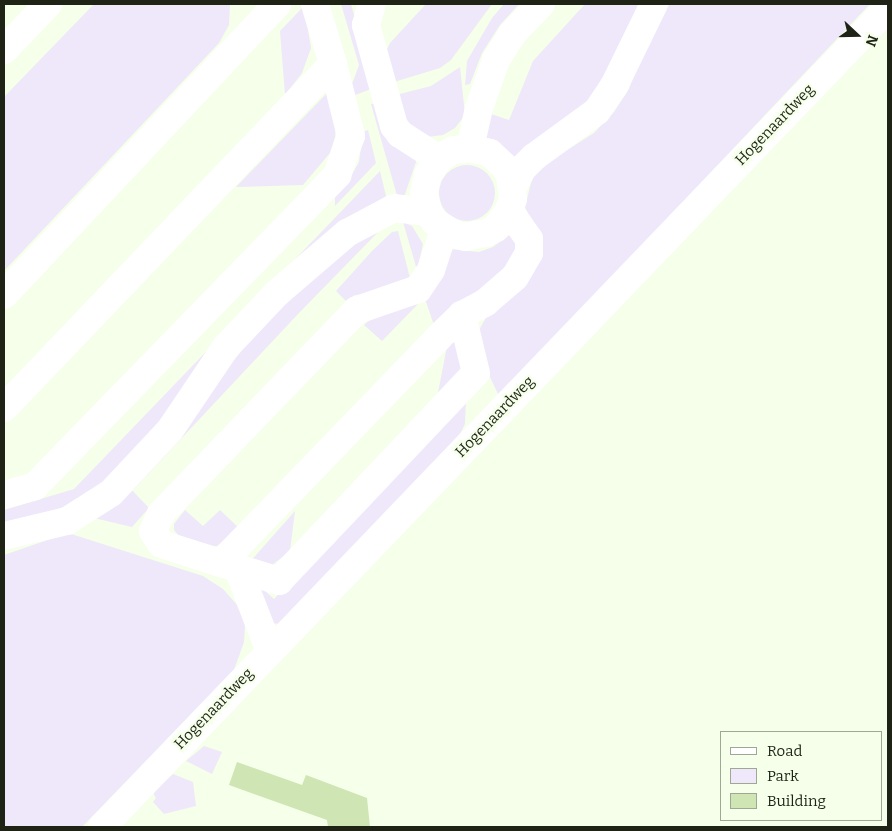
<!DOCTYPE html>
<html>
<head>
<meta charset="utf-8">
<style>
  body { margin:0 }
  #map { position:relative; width:892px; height:831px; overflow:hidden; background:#f5ffe9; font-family:Bitter,serif }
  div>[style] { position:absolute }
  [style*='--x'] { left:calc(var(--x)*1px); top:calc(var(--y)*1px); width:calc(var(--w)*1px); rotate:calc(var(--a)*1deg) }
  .green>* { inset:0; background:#efe8fa }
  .round { border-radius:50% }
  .building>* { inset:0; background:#cfe5b4 }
  .minor>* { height:28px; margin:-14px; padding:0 14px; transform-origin:14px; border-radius:14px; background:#fff }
  .highway>* { height:28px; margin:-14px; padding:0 14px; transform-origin:14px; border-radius:14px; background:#fff }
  span { translate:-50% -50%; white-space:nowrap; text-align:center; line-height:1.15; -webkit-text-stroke:4px #f5ffe9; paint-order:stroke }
  .street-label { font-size:15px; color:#1e2316 }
  .frame { position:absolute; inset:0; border:5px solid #1e2316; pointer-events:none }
  .legend { position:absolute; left:720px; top:731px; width:162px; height:90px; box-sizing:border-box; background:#f5ffe9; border:1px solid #9fa795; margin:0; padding:6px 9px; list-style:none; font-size:15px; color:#1e2316 }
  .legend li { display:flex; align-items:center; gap:10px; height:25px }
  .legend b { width:25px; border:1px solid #9fa795 }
  .north { position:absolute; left:832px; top:10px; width:50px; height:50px; -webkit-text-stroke:4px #f5ffe9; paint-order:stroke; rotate:111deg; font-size:14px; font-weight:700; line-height:20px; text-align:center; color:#1e2316 }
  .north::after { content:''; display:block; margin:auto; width:18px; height:22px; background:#1e2316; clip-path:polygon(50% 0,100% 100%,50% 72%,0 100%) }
</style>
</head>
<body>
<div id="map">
  <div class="green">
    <i style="clip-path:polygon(94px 4px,230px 4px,229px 25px,219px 43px,4px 271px,4px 97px)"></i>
    <i style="clip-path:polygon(341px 4px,351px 4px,374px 88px,355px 95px,352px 84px,359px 65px)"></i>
    <i style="clip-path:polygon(426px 4px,492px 4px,451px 60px,440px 68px,394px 82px,385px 54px,390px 43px)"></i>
    <i style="clip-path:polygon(504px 4px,519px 4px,500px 25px,482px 53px,470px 84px,465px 85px,467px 61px,492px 18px)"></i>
    <i style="clip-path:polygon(585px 4px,642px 4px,599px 93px,513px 159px,479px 139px,488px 113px,509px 120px,533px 61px)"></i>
    <i style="clip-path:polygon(670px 4px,870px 4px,499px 396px,488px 373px,479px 330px,487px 316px,519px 292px,534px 272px,541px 253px,540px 238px,525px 207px,534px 171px,594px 133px,614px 112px,629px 89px,648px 35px)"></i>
    <i style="clip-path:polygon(304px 6px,311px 48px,302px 73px,285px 95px,280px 31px)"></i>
    <i style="clip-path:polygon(460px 67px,465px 115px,455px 128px,443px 135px,427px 137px,415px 131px,400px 112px,396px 95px,431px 86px)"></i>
    <i style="clip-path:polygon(329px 91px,337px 115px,335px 137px,330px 153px,303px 185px,236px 187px)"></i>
    <i style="clip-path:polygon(378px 103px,417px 159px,404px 197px,398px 199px,371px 104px)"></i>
    <i style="clip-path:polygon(368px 130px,376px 163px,335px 206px,335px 197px,346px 185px,359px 162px,363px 132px)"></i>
    <i class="round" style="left:439px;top:165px;width:56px;height:56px"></i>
    <i style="clip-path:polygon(380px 171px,387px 200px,154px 428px,109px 479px,68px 505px,37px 518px,4px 525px,4px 510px,74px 489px)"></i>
    <i style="clip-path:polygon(403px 222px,412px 226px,423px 244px,417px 270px)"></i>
    <i style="clip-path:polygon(384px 226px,299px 313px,134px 489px,131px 485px,267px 320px,358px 238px)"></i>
    <i style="clip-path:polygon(398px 231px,411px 282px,374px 294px,355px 295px,346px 301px,336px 291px,372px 251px,392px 232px)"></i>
    <i style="clip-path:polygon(511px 234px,518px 244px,507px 276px,434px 325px,425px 299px,449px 249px,479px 252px,493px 247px)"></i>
    <i style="clip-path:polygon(418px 304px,382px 341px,364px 325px,375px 315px)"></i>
    <i style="clip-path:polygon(454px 338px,464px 372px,436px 403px,447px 346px)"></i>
    <i style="clip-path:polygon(466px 399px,465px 424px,457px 440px,282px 624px,269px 623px,256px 583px,274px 599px)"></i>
    <i style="clip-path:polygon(129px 487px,149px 508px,132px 527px,94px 518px)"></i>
    <i style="clip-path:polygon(185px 510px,203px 526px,220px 510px,239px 528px,217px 546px,206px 546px,179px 536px,174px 530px,174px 524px)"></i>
    <i style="clip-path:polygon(295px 511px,290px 551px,272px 565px,249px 563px)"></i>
    <i style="clip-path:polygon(68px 533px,203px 576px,223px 589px,239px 607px,245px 625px,244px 642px,234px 670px,82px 827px,4px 827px,4px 555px)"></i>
    <i style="clip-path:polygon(204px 746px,222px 752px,212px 774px,186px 761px)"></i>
    <i style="clip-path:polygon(173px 774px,193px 782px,196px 806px,164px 814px,153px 802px,156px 798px,153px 793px)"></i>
  </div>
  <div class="building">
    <i style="clip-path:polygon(237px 762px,302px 785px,306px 775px,367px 798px,370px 827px,328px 827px,327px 820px,229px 785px)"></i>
  </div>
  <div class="minor">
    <i style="--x:372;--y:4;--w:22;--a:106"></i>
    <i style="--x:366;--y:25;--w:105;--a:74.5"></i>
    <i style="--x:394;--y:126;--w:10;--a:53"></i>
    <i style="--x:400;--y:134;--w:46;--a:32.7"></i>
    <i style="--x:470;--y:148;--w:41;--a:-77.3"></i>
    <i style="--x:479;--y:108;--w:51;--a:-70.5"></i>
    <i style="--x:496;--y:60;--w:31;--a:-58"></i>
    <i style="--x:512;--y:34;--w:42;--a:-46"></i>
    <i style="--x:513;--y:187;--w:20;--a:-63"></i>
    <i style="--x:522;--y:169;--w:17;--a:-45"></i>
    <i style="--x:534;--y:157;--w:78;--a:-36.1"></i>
    <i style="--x:597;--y:111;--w:30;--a:-56"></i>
    <i style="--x:614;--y:86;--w:91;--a:-64"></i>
    <i style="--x:444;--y:230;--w:42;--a:108"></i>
    <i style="--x:431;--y:270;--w:23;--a:124"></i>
    <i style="--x:418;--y:289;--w:65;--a:161"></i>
    <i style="--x:357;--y:310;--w:283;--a:133.9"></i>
    <i style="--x:161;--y:514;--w:19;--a:115"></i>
    <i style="--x:153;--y:531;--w:15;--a:58"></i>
    <i style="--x:161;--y:544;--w:63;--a:17.6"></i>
    <i style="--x:221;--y:563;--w:313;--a:-46"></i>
    <i style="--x:438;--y:338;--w:33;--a:-44"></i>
    <i style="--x:462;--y:315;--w:27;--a:-28"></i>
    <i style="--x:486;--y:302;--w:38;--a:-41"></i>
    <i style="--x:515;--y:277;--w:28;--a:-60"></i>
    <i style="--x:529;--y:253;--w:14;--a:-90"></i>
    <i style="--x:529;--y:239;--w:35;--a:-125"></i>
    <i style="--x:4;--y:295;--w:399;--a:-46.8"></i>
    <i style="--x:4;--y:408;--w:476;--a:-46.3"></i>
    <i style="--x:333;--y:64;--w:63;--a:-106.7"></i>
    <i style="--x:4;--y:495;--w:32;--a:-16"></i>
    <i style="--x:35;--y:486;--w:434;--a:-45.8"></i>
    <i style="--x:337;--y:175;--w:41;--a:-70.3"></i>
    <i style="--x:351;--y:136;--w:74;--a:-104"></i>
    <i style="--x:4;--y:536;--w:65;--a:-13.4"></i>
    <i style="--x:67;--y:521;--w:52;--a:-32.5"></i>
    <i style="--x:111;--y:493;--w:86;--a:-46.9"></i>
    <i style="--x:170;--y:430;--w:100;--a:-56"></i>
    <i style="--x:226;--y:347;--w:74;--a:-46.6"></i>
    <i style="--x:277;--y:293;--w:92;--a:-40.6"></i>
    <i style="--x:347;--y:233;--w:53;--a:-28"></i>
    <i style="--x:394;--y:208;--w:34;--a:7"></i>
    <i style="--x:428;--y:212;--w:12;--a:55"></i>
    <i style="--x:435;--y:222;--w:22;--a:32"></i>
    <i style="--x:454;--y:234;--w:11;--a:15"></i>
    <i style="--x:465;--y:237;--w:21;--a:-11"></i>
    <i style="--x:486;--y:233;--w:11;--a:-27"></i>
    <i style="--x:496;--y:228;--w:22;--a:-54"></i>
    <i style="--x:509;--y:210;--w:12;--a:-70"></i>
    <i style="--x:513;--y:199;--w:23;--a:-97"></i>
    <i style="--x:510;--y:176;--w:10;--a:-119"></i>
    <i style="--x:505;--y:167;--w:21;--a:-137"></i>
    <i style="--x:490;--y:153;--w:21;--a:-166"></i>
    <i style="--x:470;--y:148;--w:17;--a:173"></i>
    <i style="--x:453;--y:150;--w:17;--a:147"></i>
    <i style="--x:439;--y:159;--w:19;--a:125"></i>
    <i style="--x:428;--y:175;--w:18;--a:103"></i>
    <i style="--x:424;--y:193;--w:19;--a:78"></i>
    <i style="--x:221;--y:563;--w:61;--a:17.2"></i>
    <i style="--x:279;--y:581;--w:286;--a:-46.6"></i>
    <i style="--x:476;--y:373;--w:60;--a:-103.6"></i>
    <i style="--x:238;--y:569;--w:88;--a:68.7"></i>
    <i style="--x:102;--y:827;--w:1135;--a:-46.18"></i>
  </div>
  <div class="highway">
    <i style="--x:4;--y:50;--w:64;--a:-46.3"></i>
  </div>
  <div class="street-label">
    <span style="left:775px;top:125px;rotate:-46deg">Hogenaardweg</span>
    <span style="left:495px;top:417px;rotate:-46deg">Hogenaardweg</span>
    <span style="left:214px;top:709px;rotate:-46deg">Hogenaardweg</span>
  </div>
  <div class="frame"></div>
  <ul class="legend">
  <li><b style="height:6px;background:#fff"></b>Road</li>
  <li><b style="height:14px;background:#efe8fa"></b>Park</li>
  <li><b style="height:14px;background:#cfe5b4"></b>Building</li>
  </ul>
  <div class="north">N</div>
</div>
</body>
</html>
